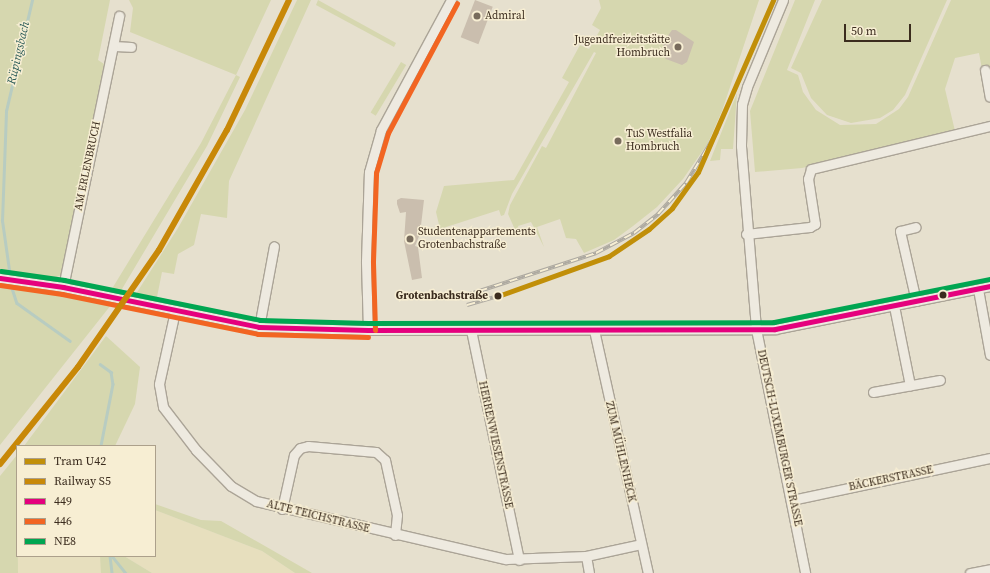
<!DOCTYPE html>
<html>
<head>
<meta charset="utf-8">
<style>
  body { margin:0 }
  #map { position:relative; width:990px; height:573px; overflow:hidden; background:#e6e0ce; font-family:"Source Serif 4",serif }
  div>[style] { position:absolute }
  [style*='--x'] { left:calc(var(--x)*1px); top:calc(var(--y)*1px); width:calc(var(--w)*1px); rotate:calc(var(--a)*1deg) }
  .farmland>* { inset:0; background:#e7dfbe }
  .green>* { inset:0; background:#d6d7af; transform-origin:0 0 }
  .stream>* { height:2.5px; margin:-1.25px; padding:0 1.25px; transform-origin:1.25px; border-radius:1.25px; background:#b8ccc1 }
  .building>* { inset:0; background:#cabeae; transform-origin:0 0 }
  .roads { filter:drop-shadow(1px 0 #aba497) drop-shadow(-1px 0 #aba497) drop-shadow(0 1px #aba497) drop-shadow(0 -1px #aba497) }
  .minor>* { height:9px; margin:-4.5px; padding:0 4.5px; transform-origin:4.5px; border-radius:4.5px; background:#eeeae0 }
  .rail>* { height:4px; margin-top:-2px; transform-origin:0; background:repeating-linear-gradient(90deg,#f7eed3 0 8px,#ada9a0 0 16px); box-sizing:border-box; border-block:1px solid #ada9a0 }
  .bus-1>* { height:5px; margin:-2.5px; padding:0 2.5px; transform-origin:2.5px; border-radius:2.5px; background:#e5007d }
  .bus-2>* { height:5px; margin:-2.5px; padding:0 2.5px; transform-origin:2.5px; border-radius:2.5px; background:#f26522 }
  .bus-3>* { height:5px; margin:-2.5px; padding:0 2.5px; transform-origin:2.5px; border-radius:2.5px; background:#00a651 }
  .rail-1>* { height:6px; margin:-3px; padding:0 3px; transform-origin:3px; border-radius:3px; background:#c88808 }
  .tram-1>* { height:5px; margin:-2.5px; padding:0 2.5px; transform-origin:2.5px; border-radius:2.5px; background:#c18f09 }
  .dots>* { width:11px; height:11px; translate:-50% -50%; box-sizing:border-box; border:2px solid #f7eed3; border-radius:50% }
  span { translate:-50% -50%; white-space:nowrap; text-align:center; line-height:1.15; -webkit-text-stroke:3px #f7eed3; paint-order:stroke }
  .poi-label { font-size:11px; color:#3b2c1e }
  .left { translate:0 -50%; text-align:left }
  .right { translate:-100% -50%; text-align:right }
  .street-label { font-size:11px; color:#3b2c1e }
  .stop-label { font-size:11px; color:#3b2c1e; font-weight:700 }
  .water-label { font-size:12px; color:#2c5c59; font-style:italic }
  .legend { position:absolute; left:16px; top:445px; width:140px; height:112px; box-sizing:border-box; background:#f7eed3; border:1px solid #aca08b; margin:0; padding:5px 7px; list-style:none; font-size:12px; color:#3b2c1e }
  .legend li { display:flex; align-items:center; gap:8px; height:20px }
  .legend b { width:20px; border:1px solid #aca08b }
  .scale { position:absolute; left:844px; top:24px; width:67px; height:18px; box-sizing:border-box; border:2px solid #3b2c1e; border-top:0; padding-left:5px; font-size:12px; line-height:14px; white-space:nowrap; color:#3b2c1e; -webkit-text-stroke:3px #f7eed3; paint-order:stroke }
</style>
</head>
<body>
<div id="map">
  <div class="farmland">
    <i style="clip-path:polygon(155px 510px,262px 551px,295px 573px,152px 573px,124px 556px,155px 556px)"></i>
    <i style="clip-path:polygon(18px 556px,100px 556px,102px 565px,101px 573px,18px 573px)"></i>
  </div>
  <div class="green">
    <i style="clip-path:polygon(0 0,110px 0,98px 60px,104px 64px,62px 275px,51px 279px,0 273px)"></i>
    <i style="clip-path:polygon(129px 0,271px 0,236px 75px,240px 77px,207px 146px,119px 294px,110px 292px,201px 143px,236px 75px,130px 32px,133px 8px)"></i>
    <i style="clip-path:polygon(297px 0,311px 0,229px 181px,227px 218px,201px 214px,194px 245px,178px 254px,174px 274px,162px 272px,156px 302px,134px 297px,178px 228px,245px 110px)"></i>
    <i style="clip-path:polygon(318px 0,396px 43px,394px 47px,316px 5px)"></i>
    <i style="clip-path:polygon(599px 0,759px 0,722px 111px,708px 143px,683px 179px,657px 207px,633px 226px,614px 240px,584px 253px,576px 239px,566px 238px,560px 219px,537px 227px,544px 247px,531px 222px,518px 226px,520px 232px,516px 232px,508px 214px,510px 205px,542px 146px,546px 148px,596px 53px,594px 52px,512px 194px,504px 215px,501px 216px,499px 210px,440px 229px,436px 212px,444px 186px,514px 180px,569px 82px,562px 78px,580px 45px,589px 49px,600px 30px,592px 25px,601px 8px)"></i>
    <i style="clip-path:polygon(795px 0,815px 0,787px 70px,798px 75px,803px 92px,816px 110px,840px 125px,876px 124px,899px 109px,908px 97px,951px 0,990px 0,990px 79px,984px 80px,979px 53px,955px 58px,945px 89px,955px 131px,802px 168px,755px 172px,750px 111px)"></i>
    <i style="clip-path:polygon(822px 0,947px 0,905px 95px,893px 110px,880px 118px,851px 123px,827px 115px,811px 98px,801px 73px,791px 68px)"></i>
    <i style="left:401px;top:62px;width:6px;height:59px;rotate:31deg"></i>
    <i style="clip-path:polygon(737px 93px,733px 149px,721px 149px,720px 160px,710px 161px)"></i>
    <i style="clip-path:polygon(0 284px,37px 287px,111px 305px,0 445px)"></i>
    <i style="clip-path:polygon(106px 336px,140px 367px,135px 404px,115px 446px,24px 446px)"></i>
    <i style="clip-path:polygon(17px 455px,18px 573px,0 573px,0 476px)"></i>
    <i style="clip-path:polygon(155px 504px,201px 520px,221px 521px,312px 573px,295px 573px,262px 551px,155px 510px)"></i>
    <i style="clip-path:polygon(100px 556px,124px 556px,152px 573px,101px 573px)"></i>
  </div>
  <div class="stream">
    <i style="--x:10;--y:277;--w:57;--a:-98.1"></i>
    <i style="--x:2;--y:221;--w:110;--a:-87.9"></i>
    <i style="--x:6;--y:111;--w:114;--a:-76.8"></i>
    <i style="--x:10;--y:282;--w:22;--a:72"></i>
    <i style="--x:17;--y:303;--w:65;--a:35.6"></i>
    <i style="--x:100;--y:364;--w:14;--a:36"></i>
    <i style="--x:111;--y:372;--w:12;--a:81"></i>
    <i style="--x:113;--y:384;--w:63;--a:101"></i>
    <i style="--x:110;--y:556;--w:17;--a:83"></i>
    <i style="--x:112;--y:556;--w:22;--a:51"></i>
  </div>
  <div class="building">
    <i style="left:475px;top:0;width:19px;height:40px;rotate:21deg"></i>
    <i style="clip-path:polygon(672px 30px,676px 30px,694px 42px,687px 62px,682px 65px,666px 59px,660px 53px,664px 46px,662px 44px)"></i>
    <i style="clip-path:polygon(401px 198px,424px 200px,420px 234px,415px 246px,418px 247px,422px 278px,412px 280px,404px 241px,406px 212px,400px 213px,397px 204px,397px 200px)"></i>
  </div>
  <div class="roads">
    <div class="minor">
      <i style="--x:783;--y:0;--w:94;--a:112.5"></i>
      <i style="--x:747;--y:87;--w:18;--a:106"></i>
      <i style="--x:742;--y:104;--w:42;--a:91.4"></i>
      <i style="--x:741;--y:146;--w:184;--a:85.3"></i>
      <i style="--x:756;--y:329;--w:249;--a:78.6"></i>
      <i style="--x:114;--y:46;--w:17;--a:3"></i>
      <i style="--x:985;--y:70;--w:27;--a:80"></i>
      <i style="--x:746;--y:234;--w:64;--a:-6.2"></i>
      <i style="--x:810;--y:227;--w:6;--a:-31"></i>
      <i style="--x:815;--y:224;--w:46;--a:-98.8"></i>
      <i style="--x:808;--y:179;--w:10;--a:-73"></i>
      <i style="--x:811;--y:169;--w:184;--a:-13.5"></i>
      <i style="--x:0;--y:278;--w:64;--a:8.1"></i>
      <i style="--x:63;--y:287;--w:200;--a:11.5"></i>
      <i style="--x:259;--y:327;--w:109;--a:1.6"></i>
      <i style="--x:368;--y:330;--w:407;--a:-0.1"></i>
      <i style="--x:775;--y:329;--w:219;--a:-11.3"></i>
      <i style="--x:63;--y:287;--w:277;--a:-78.3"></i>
      <i style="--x:978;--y:289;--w:67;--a:79.7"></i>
      <i style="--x:916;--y:301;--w:72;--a:-102.9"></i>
      <i style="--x:900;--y:231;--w:16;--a:-14"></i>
      <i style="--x:894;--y:306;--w:81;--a:78.6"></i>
      <i style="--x:175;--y:311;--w:75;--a:102.4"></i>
      <i style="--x:159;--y:384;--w:23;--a:80"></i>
      <i style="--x:163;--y:407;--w:54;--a:52.5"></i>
      <i style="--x:196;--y:450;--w:50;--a:45.8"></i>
      <i style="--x:231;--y:486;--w:29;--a:31"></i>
      <i style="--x:256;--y:501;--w:257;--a:13.1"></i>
      <i style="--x:506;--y:559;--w:80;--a:-2.1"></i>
      <i style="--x:586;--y:556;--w:56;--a:-12.3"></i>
      <i style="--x:259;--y:327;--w:82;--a:-79.5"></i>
      <i style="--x:368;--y:330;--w:69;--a:-91.7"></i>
      <i style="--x:366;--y:261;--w:89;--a:-88.1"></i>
      <i style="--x:369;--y:172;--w:44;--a:-74.1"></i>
      <i style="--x:381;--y:130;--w:148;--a:-61.7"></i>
      <i style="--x:471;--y:330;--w:235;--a:78.2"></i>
      <i style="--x:594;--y:330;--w:249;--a:77.5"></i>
      <i style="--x:873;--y:392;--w:68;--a:-10.2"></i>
      <i style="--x:792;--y:500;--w:202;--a:-12"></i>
      <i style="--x:282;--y:509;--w:55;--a:-77.5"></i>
      <i style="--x:294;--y:455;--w:9;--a:-49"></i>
      <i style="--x:300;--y:448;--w:8;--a:-14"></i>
      <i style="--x:308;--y:446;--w:68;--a:5"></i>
      <i style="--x:376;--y:452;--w:12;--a:42"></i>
      <i style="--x:385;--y:460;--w:56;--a:77.7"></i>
      <i style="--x:397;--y:515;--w:20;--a:96"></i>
      <i style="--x:586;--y:556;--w:17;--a:80"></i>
      <i style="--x:970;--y:573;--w:20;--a:-11"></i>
    </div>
  </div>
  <div class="rail">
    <i style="--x:464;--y:296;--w:139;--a:-18"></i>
    <i style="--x:596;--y:253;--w:43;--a:-27.8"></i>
    <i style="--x:634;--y:233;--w:31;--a:-38"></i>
    <i style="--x:658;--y:214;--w:42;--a:-47.9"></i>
    <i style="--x:686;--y:183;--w:60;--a:-58.7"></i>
    <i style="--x:467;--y:305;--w:32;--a:-16"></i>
  </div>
  <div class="bus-1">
    <i style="--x:0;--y:278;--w:64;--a:8.1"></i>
    <i style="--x:63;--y:287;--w:200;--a:11.5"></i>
    <i style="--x:259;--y:327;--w:109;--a:1.6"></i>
    <i style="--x:368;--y:330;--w:407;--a:-0.1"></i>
    <i style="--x:775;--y:329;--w:219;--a:-11.3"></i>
  </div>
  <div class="bus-2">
    <i style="--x:0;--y:285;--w:63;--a:8.3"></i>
    <i style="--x:62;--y:294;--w:200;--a:11.5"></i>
    <i style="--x:258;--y:334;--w:110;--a:1.6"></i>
    <i style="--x:375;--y:330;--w:69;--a:-91.7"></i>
    <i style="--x:373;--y:261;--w:88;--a:-88"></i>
    <i style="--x:376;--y:173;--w:42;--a:-73.3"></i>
    <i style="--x:388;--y:133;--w:147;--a:-62"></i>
  </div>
  <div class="bus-3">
    <i style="--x:1;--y:271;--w:64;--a:8.1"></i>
    <i style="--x:64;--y:280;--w:200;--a:11.5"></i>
    <i style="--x:260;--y:320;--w:108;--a:1.6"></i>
    <i style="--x:368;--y:323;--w:406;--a:-0.1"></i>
    <i style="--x:774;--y:322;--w:219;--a:-11.3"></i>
  </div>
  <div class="rail-1">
    <i style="--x:0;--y:464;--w:124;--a:-51.2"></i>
    <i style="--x:78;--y:367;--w:142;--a:-55.3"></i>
    <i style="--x:159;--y:250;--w:138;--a:-60.5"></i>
    <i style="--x:227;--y:130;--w:144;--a:-64.5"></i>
  </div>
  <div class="tram-1">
    <i style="--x:498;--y:296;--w:118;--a:-19.8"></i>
    <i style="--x:609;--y:256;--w:48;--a:-34"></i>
    <i style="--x:649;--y:229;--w:31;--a:-42"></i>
    <i style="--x:672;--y:208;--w:44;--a:-54.2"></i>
    <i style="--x:698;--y:172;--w:188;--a:-66.4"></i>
  </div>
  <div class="dots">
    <i style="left:477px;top:16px;background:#776b5c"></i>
    <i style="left:678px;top:47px;background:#776b5c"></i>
    <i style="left:618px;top:141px;background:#776b5c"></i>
    <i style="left:410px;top:239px;background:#776b5c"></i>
    <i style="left:943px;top:295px;background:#3b2c1e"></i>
    <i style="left:498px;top:296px;background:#3b2c1e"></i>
  </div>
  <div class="poi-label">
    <span class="left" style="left:485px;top:16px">Admiral</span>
    <span class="right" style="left:670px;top:47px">Jugendfreizeitstätte<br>Hombruch</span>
    <span class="left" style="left:626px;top:141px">TuS Westfalia<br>Hombruch</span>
    <span class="left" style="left:418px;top:239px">Studentenappartements<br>Grotenbachstraße</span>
  </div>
  <div class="street-label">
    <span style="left:88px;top:166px;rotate:-78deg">AM ERLENBRUCH</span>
    <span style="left:779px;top:438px;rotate:78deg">DEUTSCH-LUXEMBURGER STRASSE</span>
    <span style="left:495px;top:445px;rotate:78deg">HERRENWIESENSTRASSE</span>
    <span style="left:620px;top:452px;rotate:77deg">ZUM MÜHLENHECK</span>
    <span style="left:891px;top:479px;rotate:-12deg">BÄCKERSTRASSE</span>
    <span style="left:318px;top:517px;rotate:14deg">ALTE TEICHSTRASSE</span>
  </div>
  <div class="stop-label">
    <span class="right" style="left:488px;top:296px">Grotenbachstraße</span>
  </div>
  <div class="water-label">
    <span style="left:19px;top:53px;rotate:-77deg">Rüpingsbach</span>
  </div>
  <ul class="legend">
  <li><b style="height:5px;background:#c18f09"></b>Tram U42</li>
  <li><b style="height:5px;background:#c88808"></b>Railway S5</li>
  <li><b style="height:5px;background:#e5007d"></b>449</li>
  <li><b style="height:5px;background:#f26522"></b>446</li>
  <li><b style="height:5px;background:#00a651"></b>NE8</li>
  </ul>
  <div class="scale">50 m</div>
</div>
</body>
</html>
